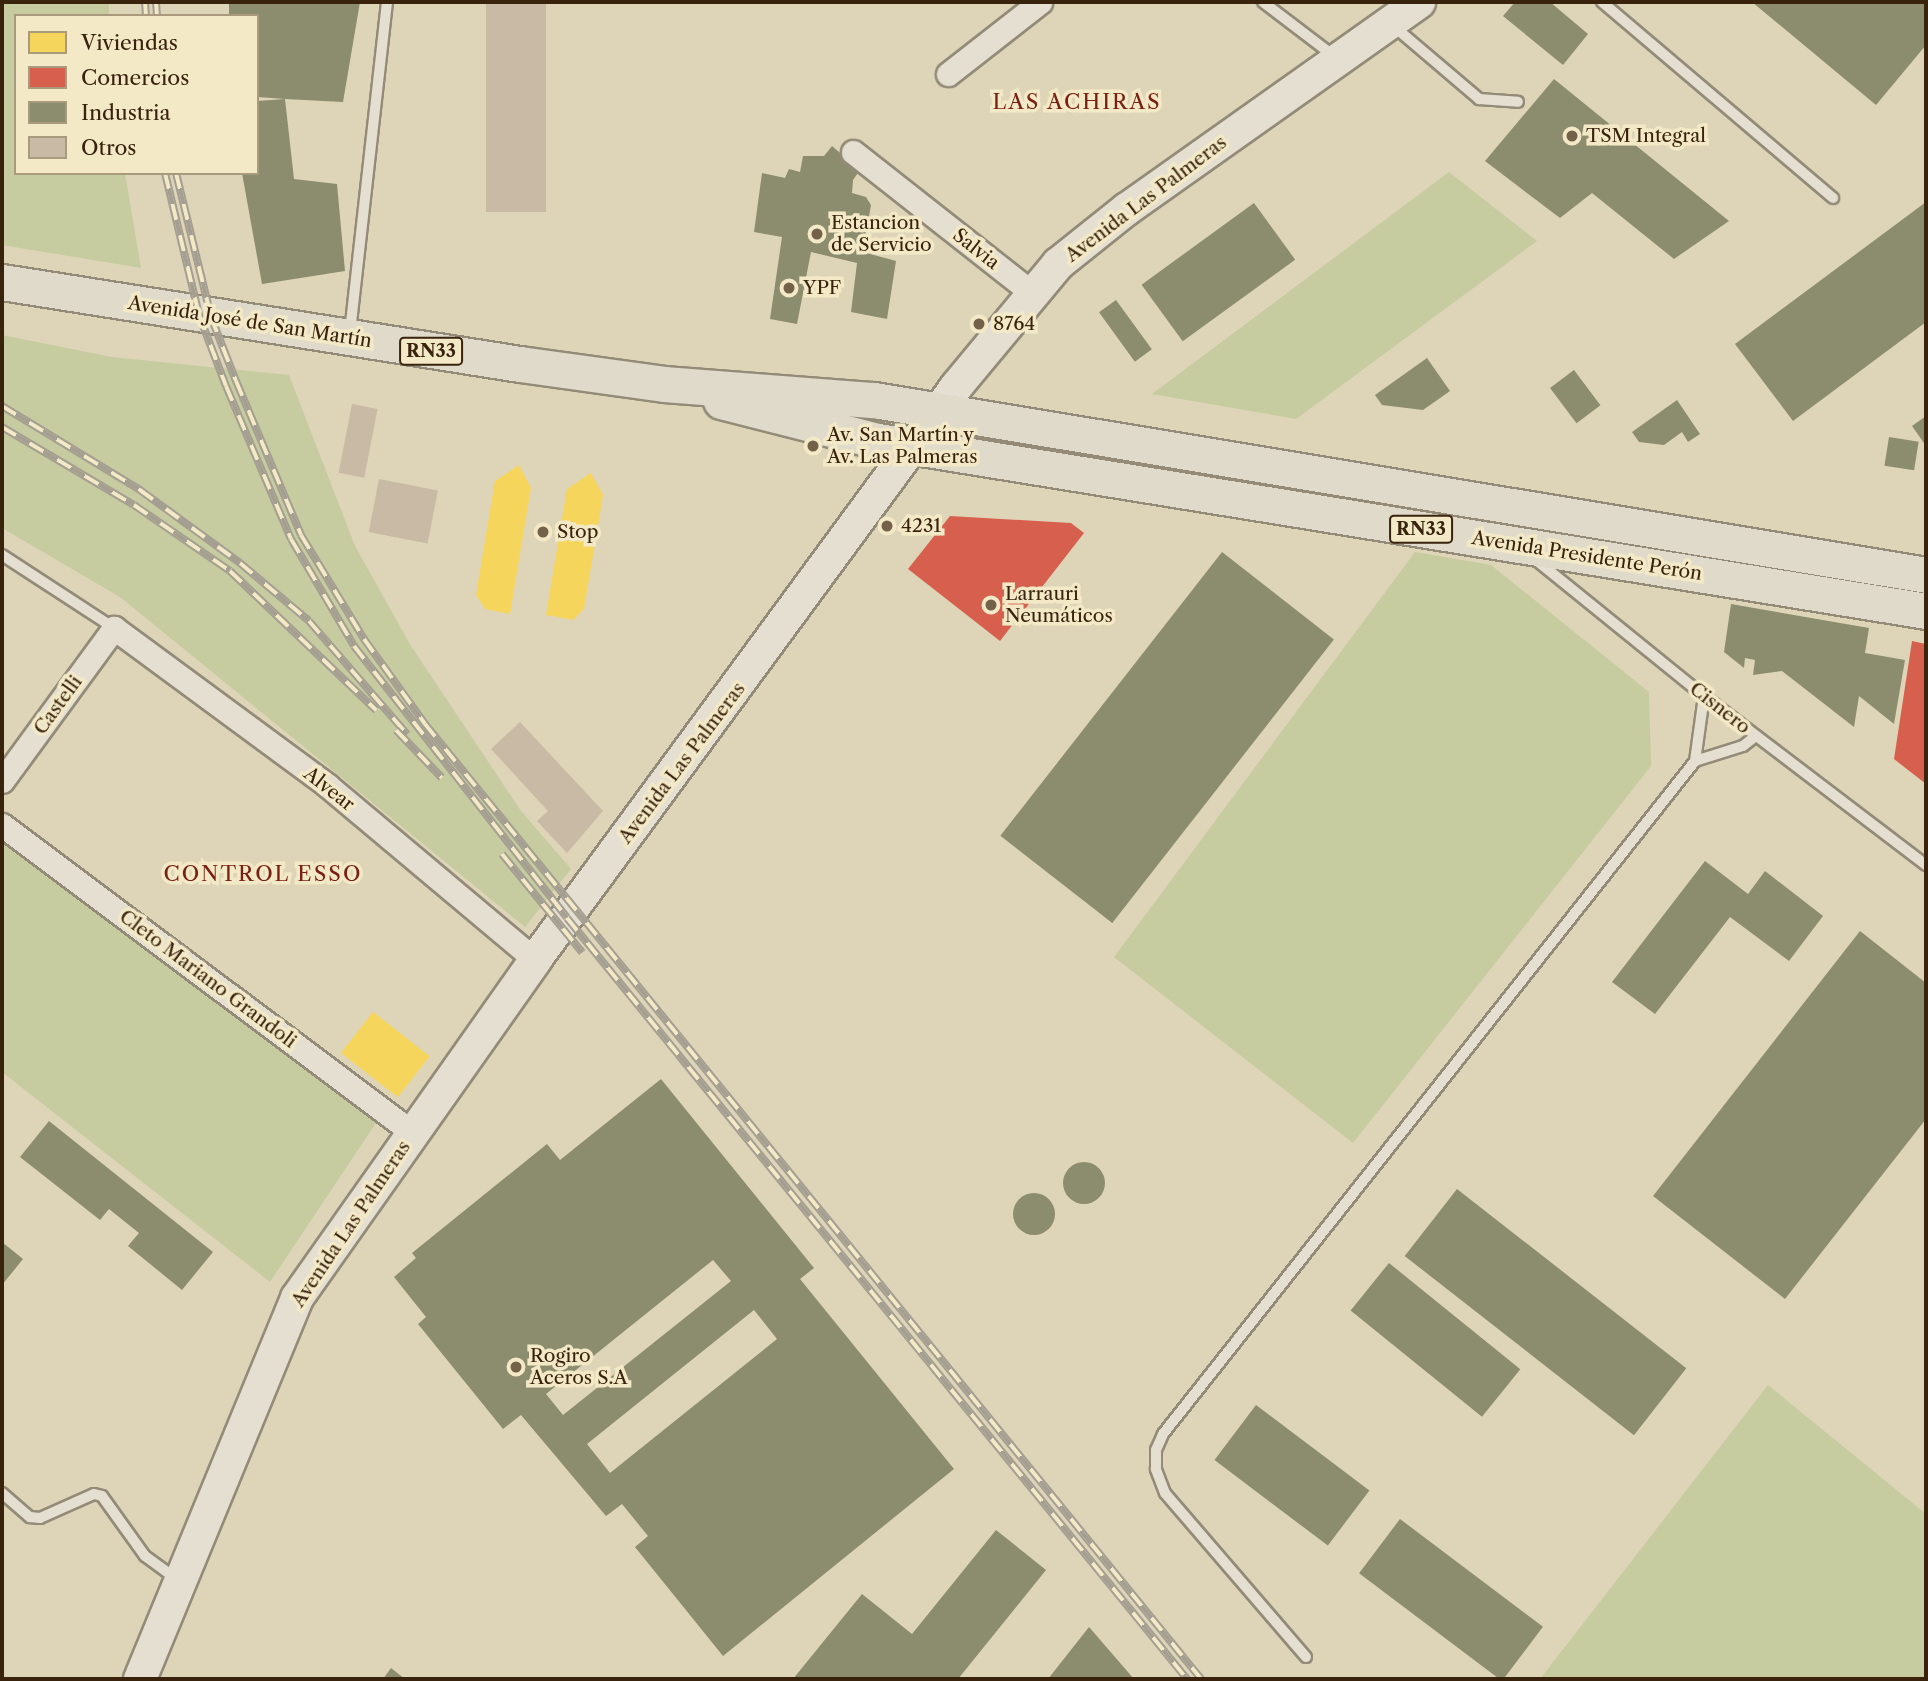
<!DOCTYPE html>
<html>
<head>
<meta charset="utf-8">
<style>
  body { margin:0 }
  #map { position:relative; width:1928px; height:1681px; overflow:hidden; background:#ded5b8; font-family:"Libre Caslon Text",serif }
  div>[style] { position:absolute }
  [style*='--x'] { left:calc(var(--x)*1px); top:calc(var(--y)*1px); width:calc(var(--w)*1px); rotate:calc(var(--a)*1deg) }
  .green>* { inset:0; background:#c6cba0 }
  .homes>* { inset:0; background:#f6d55c; transform-origin:0 0 }
  .shops>* { inset:0; background:#d6604d }
  .industry>* { inset:0; background:#8c8c6e; transform-origin:0 0 }
  .round { border-radius:50% }
  .building>* { inset:0; background:#c8baa5; transform-origin:0 0 }
  .roads { filter:drop-shadow(2px 0 #938b78) drop-shadow(-2px 0 #938b78) drop-shadow(0 2px #938b78) drop-shadow(0 -2px #938b78) }
  .service>* { height:10px; margin:-5px; padding:0 5px; transform-origin:5px; border-radius:5px; background:#e4dfd1 }
  .minor>* { height:23px; margin:-11.5px; padding:0 11.5px; transform-origin:11.5px; border-radius:11.5px; background:#e4dfd1 }
  .secondary>* { height:32px; margin:-16px; padding:0 16px; transform-origin:16px; border-radius:16px; background:#e4dfd1 }
  .primary>* { height:35px; margin:-17.5px; padding:0 17.5px; transform-origin:17.5px; border-radius:17.5px; background:#dfdaca }
  .rail>* { height:8px; margin-top:-4px; transform-origin:0; background:repeating-linear-gradient(90deg,#f3e9c7 0 16px,#a59f92 0 32px); box-sizing:border-box; border-block:2px solid #a59f92 }
  .dots>* { width:19px; height:19px; translate:-50% -50%; box-sizing:border-box; border:4px solid #f3e9c7; border-radius:50% }
  span { translate:-50% -50%; white-space:nowrap; text-align:center; line-height:1.15; -webkit-text-stroke:7px #f3e9c7; paint-order:stroke }
  .shield-label span { padding:2px 5px; background:#f3e9c7; border:2px solid; border-radius:5px; -webkit-text-stroke-width:0 }
  .shield-label { font-size:18px; color:#39230d; font-weight:700 }
  .poi-label { font-size:19px; color:#39230d }
  .left { translate:0 -50%; text-align:left }
  .street-label { font-size:19px; color:#39230d }
  .neighbourhood-label { font-size:21px; color:#7a1f14; letter-spacing:2px }
  .frame { position:absolute; inset:0; border:4px solid #39230d; pointer-events:none }
  .legend { position:absolute; left:14px; top:14px; width:245px; height:161px; box-sizing:border-box; background:#f3e9c7; border:2px solid #a99a7d; margin:0; padding:9px 12px; list-style:none; font-size:21px; color:#39230d }
  .legend li { display:flex; align-items:center; gap:14px; height:35px }
  .legend b { width:35px; border:2px solid #a99a7d }
</style>
</head>
<body>
<div id="map">
  <div class="green">
    <i style="clip-path:polygon(2px 2px,109px 2px,109px 16px,16px 16px,16px 173px,125px 173px,141px 268px,2px 245px)"></i>
    <i style="clip-path:polygon(1449px 172px,1537px 241px,1296px 419px,1152px 394px)"></i>
    <i style="clip-path:polygon(2px 335px,112px 357px,289px 375px,355px 546px,411px 646px,521px 811px,571px 869px,525px 927px,120px 597px,2px 528px)"></i>
    <i style="clip-path:polygon(1415px 552px,1491px 565px,1649px 692px,1651px 766px,1353px 1143px,1114px 957px)"></i>
    <i style="clip-path:polygon(2px 837px,378px 1120px,270px 1282px,2px 1072px)"></i>
    <i style="clip-path:polygon(1768px 1385px,1926px 1514px,1926px 1679px,1540px 1679px)"></i>
  </div>
  <div class="homes">
    <i style="clip-path:polygon(519px 465px,531px 488px,510px 614px,485px 609px,476px 595px,495px 481px)"></i>
    <i style="clip-path:polygon(591px 473px,603px 495px,584px 609px,573px 620px,546px 615px,567px 489px)"></i>
    <i style="left:373px;top:1012px;width:72px;height:52px;rotate:38deg"></i>
  </div>
  <div class="shops">
    <i style="clip-path:polygon(950px 516px,1071px 523px,1084px 533px,1000px 641px,908px 569px)"></i>
    <i style="clip-path:polygon(1912px 641px,1926px 644px,1926px 784px,1894px 759px)"></i>
  </div>
  <div class="industry">
    <i style="clip-path:polygon(229px 2px,360px 2px,343px 102px,285px 99px,294px 179px,337px 184px,345px 271px,262px 284px,242px 173px,257px 173px,257px 101px,285px 99px,257px 97px,257px 16px,229px 16px)"></i>
    <i style="clip-path:polygon(1515px 2px,1550px 2px,1588px 34px,1563px 65px,1503px 16px)"></i>
    <i style="clip-path:polygon(1752px 2px,1926px 2px,1926px 45px,1876px 105px)"></i>
    <i style="clip-path:polygon(1554px 79px,1729px 221px,1674px 259px,1592px 193px,1560px 218px,1485px 161px)"></i>
    <i style="clip-path:polygon(832px 146px,860px 170px,853px 180px,852px 193px,866px 197px,871px 205px,863px 252px,896px 261px,887px 319px,851px 312px,857px 263px,811px 252px,797px 324px,770px 319px,782px 237px,754px 232px,762px 173px,785px 178px,789px 169px,800px 172px,803px 156px,824px 156px)"></i>
    <i style="clip-path:polygon(1926px 202px,1926px 322px,1793px 421px,1735px 344px)"></i>
    <i style="left:1254px;top:203px;width:70px;height:139px;rotate:54deg"></i>
    <i style="left:1116px;top:300px;width:61px;height:21px;rotate:54deg"></i>
    <i style="clip-path:polygon(1427px 358px,1450px 391px,1423px 410px,1382px 405px,1375px 395px)"></i>
    <i style="left:1574px;top:370px;width:44px;height:30px;rotate:53deg"></i>
    <i style="clip-path:polygon(1677px 400px,1700px 434px,1688px 442px,1682px 432px,1664px 445px,1639px 442px,1632px 432px)"></i>
    <i style="clip-path:polygon(1926px 416px,1926px 446px,1912px 426px)"></i>
    <i style="left:1889px;top:437px;width:30px;height:29px;rotate:9deg"></i>
    <i style="left:1222px;top:552px;width:142px;height:360px;rotate:38deg"></i>
    <i style="clip-path:polygon(1731px 604px,1869px 628px,1865px 653px,1905px 660px,1894px 724px,1859px 696px,1854px 727px,1782px 671px,1753px 675px,1755px 660px,1745px 658px,1744px 668px,1724px 652px)"></i>
    <i style="clip-path:polygon(1705px 861px,1748px 894px,1765px 871px,1823px 916px,1789px 961px,1730px 917px,1655px 1014px,1612px 982px)"></i>
    <i style="clip-path:polygon(1860px 931px,1926px 983px,1926px 1119px,1785px 1299px,1653px 1196px)"></i>
    <i style="clip-path:polygon(evenodd,661px 1079px,814px 1268px,800px 1279px,954px 1469px,723px 1656px,635px 1547px,648px 1536px,622px 1504px,606px 1516px,521px 1415px,503px 1429px,418px 1324px,426px 1317px,394px 1277px,416px 1258px,412px 1253px,547px 1144px,560px 1160px,661px 1079px,713px 1260px,731px 1281px,563px 1415px,546px 1394px,713px 1260px,661px 1079px,754px 1310px,777px 1339px,610px 1473px,587px 1444px,754px 1310px)"></i>
    <i style="clip-path:polygon(49px 1121px,213px 1252px,182px 1290px,128px 1246px,139px 1233px,109px 1209px,100px 1220px,20px 1157px)"></i>
    <i class="round" style="left:1063px;top:1162px;width:42px;height:42px"></i>
    <i style="left:1457px;top:1189px;width:291px;height:85px;rotate:38deg"></i>
    <i class="round" style="left:1013px;top:1193px;width:42px;height:42px"></i>
    <i style="clip-path:polygon(2px 1242px,23px 1259px,2px 1285px)"></i>
    <i style="left:1389px;top:1263px;width:169px;height:61px;rotate:39deg"></i>
    <i style="left:1256px;top:1405px;width:142px;height:69px;rotate:37deg"></i>
    <i style="left:1400px;top:1519px;width:179px;height:68px;rotate:37deg"></i>
    <i style="clip-path:polygon(996px 1530px,1046px 1570px,958px 1679px,793px 1679px,862px 1594px,912px 1634px)"></i>
    <i style="clip-path:polygon(1089px 1627px,1134px 1679px,1048px 1679px)"></i>
    <i style="clip-path:polygon(391px 1668px,405px 1679px,383px 1679px)"></i>
  </div>
  <div class="building">
    <i style="left:486px;top:2px;width:60px;height:210px"></i>
    <i style="left:352px;top:404px;width:26px;height:70px;rotate:11deg"></i>
    <i style="left:379px;top:479px;width:60px;height:54px;rotate:11deg"></i>
    <i style="clip-path:polygon(520px 722px,603px 811px,567px 853px,537px 821px,548px 811px,491px 749px)"></i>
  </div>
  <div class="roads">
    <div class="service">
      <i style="--x:1263;--y:2;--w:89;--a:37.3"></i>
      <i style="--x:1602;--y:2;--w:303;--a:40.3"></i>
      <i style="--x:1391;--y:24;--w:116;--a:40.4"></i>
      <i style="--x:1479;--y:99;--w:39;--a:4"></i>
      <i style="--x:350;--y:332;--w:332;--a:-83.6"></i>
      <i style="--x:2;--y:555;--w:134;--a:33.1"></i>
      <i style="--x:1536;--y:560;--w:216;--a:39"></i>
      <i style="--x:1704;--y:696;--w:279;--a:37.3"></i>
      <i style="--x:1695;--y:761;--w:50;--a:-17.4"></i>
      <i style="--x:1743;--y:746;--w:16;--a:-38"></i>
      <i style="--x:2;--y:1493;--w:37;--a:41"></i>
      <i style="--x:30;--y:1517;--w:10;--a:6"></i>
      <i style="--x:40;--y:1518;--w:59;--a:-24"></i>
      <i style="--x:94;--y:1494;--w:8;--a:14"></i>
      <i style="--x:102;--y:1496;--w:74;--a:54.4"></i>
      <i style="--x:145;--y:1556;--w:41;--a:36"></i>
      <i style="--x:1306;--y:1657;--w:216;--a:-130.7"></i>
      <i style="--x:1165;--y:1493;--w:26;--a:-111"></i>
      <i style="--x:1156;--y:1469;--w:19;--a:-90"></i>
      <i style="--x:1156;--y:1450;--w:17;--a:-66"></i>
      <i style="--x:1163;--y:1434;--w:858;--a:-51.67"></i>
      <i style="--x:1695;--y:761;--w:66;--a:-82.1"></i>
    </div>
    <div class="minor">
      <i style="--x:948;--y:74;--w:117;--a:-38"></i>
      <i style="--x:853;--y:152;--w:228;--a:38.2"></i>
      <i style="--x:2;--y:781;--w:190;--a:-53.8"></i>
      <i style="--x:114;--y:628;--w:266;--a:36.4"></i>
      <i style="--x:328;--y:786;--w:270;--a:40"></i>
      <i style="--x:2;--y:825;--w:514;--a:36.85"></i>
    </div>
    <div class="secondary">
      <i style="--x:140;--y:1679;--w:412;--a:-67.6"></i>
      <i style="--x:297;--y:1298;--w:413;--a:-54.8"></i>
      <i style="--x:535;--y:960;--w:711;--a:-53.69"></i>
      <i style="--x:956;--y:387;--w:160;--a:-50.3"></i>
      <i style="--x:1058;--y:264;--w:88;--a:-38.6"></i>
      <i style="--x:1127;--y:209;--w:358;--a:-35.3"></i>
    </div>
    <div class="primary">
      <i style="--x:2;--y:282;--w:524;--a:9"></i>
      <i style="--x:520;--y:364;--w:145;--a:7.9"></i>
      <i style="--x:664;--y:384;--w:211;--a:4.4"></i>
      <i style="--x:874;--y:400;--w:1066;--a:9.44"></i>
      <i style="--x:721;--y:401;--w:162;--a:14.3"></i>
      <i style="--x:878;--y:441;--w:1062;--a:9.21"></i>
    </div>
  </div>
  <div class="rail">
    <i style="--x:145;--y:2;--w:14;--a:86"></i>
    <i style="--x:156;--y:2;--w:14;--a:86"></i>
    <i style="--x:165;--y:173;--w:146;--a:76.5"></i>
    <i style="--x:199;--y:315;--w:76;--a:69.2"></i>
    <i style="--x:226;--y:386;--w:166;--a:67"></i>
    <i style="--x:291;--y:539;--w:124;--a:59.5"></i>
    <i style="--x:354;--y:646;--w:345;--a:51.9"></i>
    <i style="--x:567;--y:918;--w:982;--a:50.83"></i>
    <i style="--x:176;--y:173;--w:148;--a:76.3"></i>
    <i style="--x:211;--y:317;--w:69;--a:68.7"></i>
    <i style="--x:236;--y:381;--w:167;--a:67.1"></i>
    <i style="--x:301;--y:535;--w:122;--a:58.8"></i>
    <i style="--x:364;--y:639;--w:105;--a:54.3"></i>
    <i style="--x:425;--y:724;--w:1231;--a:50.9"></i>
    <i style="--x:2;--y:406;--w:162;--a:31.3"></i>
    <i style="--x:140;--y:490;--w:124;--a:36.1"></i>
    <i style="--x:240;--y:563;--w:90;--a:40"></i>
    <i style="--x:309;--y:621;--w:150;--a:49.1"></i>
    <i style="--x:2;--y:427;--w:153;--a:30.6"></i>
    <i style="--x:134;--y:505;--w:116;--a:34.5"></i>
    <i style="--x:230;--y:571;--w:202;--a:43.6"></i>
    <i style="--x:396;--y:730;--w:66;--a:46.2"></i>
    <i style="--x:502;--y:854;--w:127;--a:50.8"></i>
  </div>
  <div class="dots">
    <i style="left:1572px;top:136px;background:#736149"></i>
    <i style="left:817px;top:234px;background:#736149"></i>
    <i style="left:789px;top:288px;background:#736149"></i>
    <i style="left:979px;top:324px;background:#736149"></i>
    <i style="left:813px;top:446px;background:#736149"></i>
    <i style="left:887px;top:526px;background:#736149"></i>
    <i style="left:543px;top:532px;background:#736149"></i>
    <i style="left:991px;top:605px;background:#736149"></i>
    <i style="left:516px;top:1367px;background:#736149"></i>
  </div>
  <div class="shield-label">
    <span style="left:431px;top:351px">RN33</span>
    <span style="left:1421px;top:529px">RN33</span>
  </div>
  <div class="poi-label">
    <span class="left" style="left:1586px;top:136px">TSM Integral</span>
    <span class="left" style="left:831px;top:234px">Estancion<br>de Servicio</span>
    <span class="left" style="left:803px;top:288px">YPF</span>
    <span class="left" style="left:993px;top:324px">8764</span>
    <span class="left" style="left:827px;top:446px">Av. San Martín y<br>Av. Las Palmeras</span>
    <span class="left" style="left:901px;top:526px">4231</span>
    <span class="left" style="left:557px;top:532px">Stop</span>
    <span class="left" style="left:1005px;top:605px">Larrauri<br>Neumáticos</span>
    <span class="left" style="left:530px;top:1367px">Rogiro<br>Aceros S.A</span>
  </div>
  <div class="street-label">
    <span style="left:1146px;top:199px;rotate:-37deg">Avenida Las Palmeras</span>
    <span style="left:976px;top:249px;rotate:38deg">Salvia</span>
    <span style="left:250px;top:322px;rotate:9deg">Avenida José de San Martín</span>
    <span style="left:1587px;top:556px;rotate:9deg">Avenida Presidente Perón</span>
    <span style="left:58px;top:705px;rotate:-54deg">Castelli</span>
    <span style="left:1720px;top:708px;rotate:38deg">Cisnero</span>
    <span style="left:682px;top:763px;rotate:-53deg">Avenida Las Palmeras</span>
    <span style="left:329px;top:789px;rotate:38deg">Alvear</span>
    <span style="left:208px;top:979px;rotate:37deg">Cleto Mariano Grandoli</span>
    <span style="left:351px;top:1224px;rotate:-56deg">Avenida Las Palmeras</span>
  </div>
  <div class="neighbourhood-label">
    <span style="left:1077px;top:102px">LAS ACHIRAS</span>
    <span style="left:263px;top:874px">CONTROL ESSO</span>
  </div>
  <div class="frame"></div>
  <ul class="legend">
  <li><b style="height:19px;background:#f6d55c"></b>Viviendas</li>
  <li><b style="height:19px;background:#d6604d"></b>Comercios</li>
  <li><b style="height:19px;background:#8c8c6e"></b>Industria</li>
  <li><b style="height:19px;background:#c8baa5"></b>Otros</li>
  </ul>
</div>
</body>
</html>
